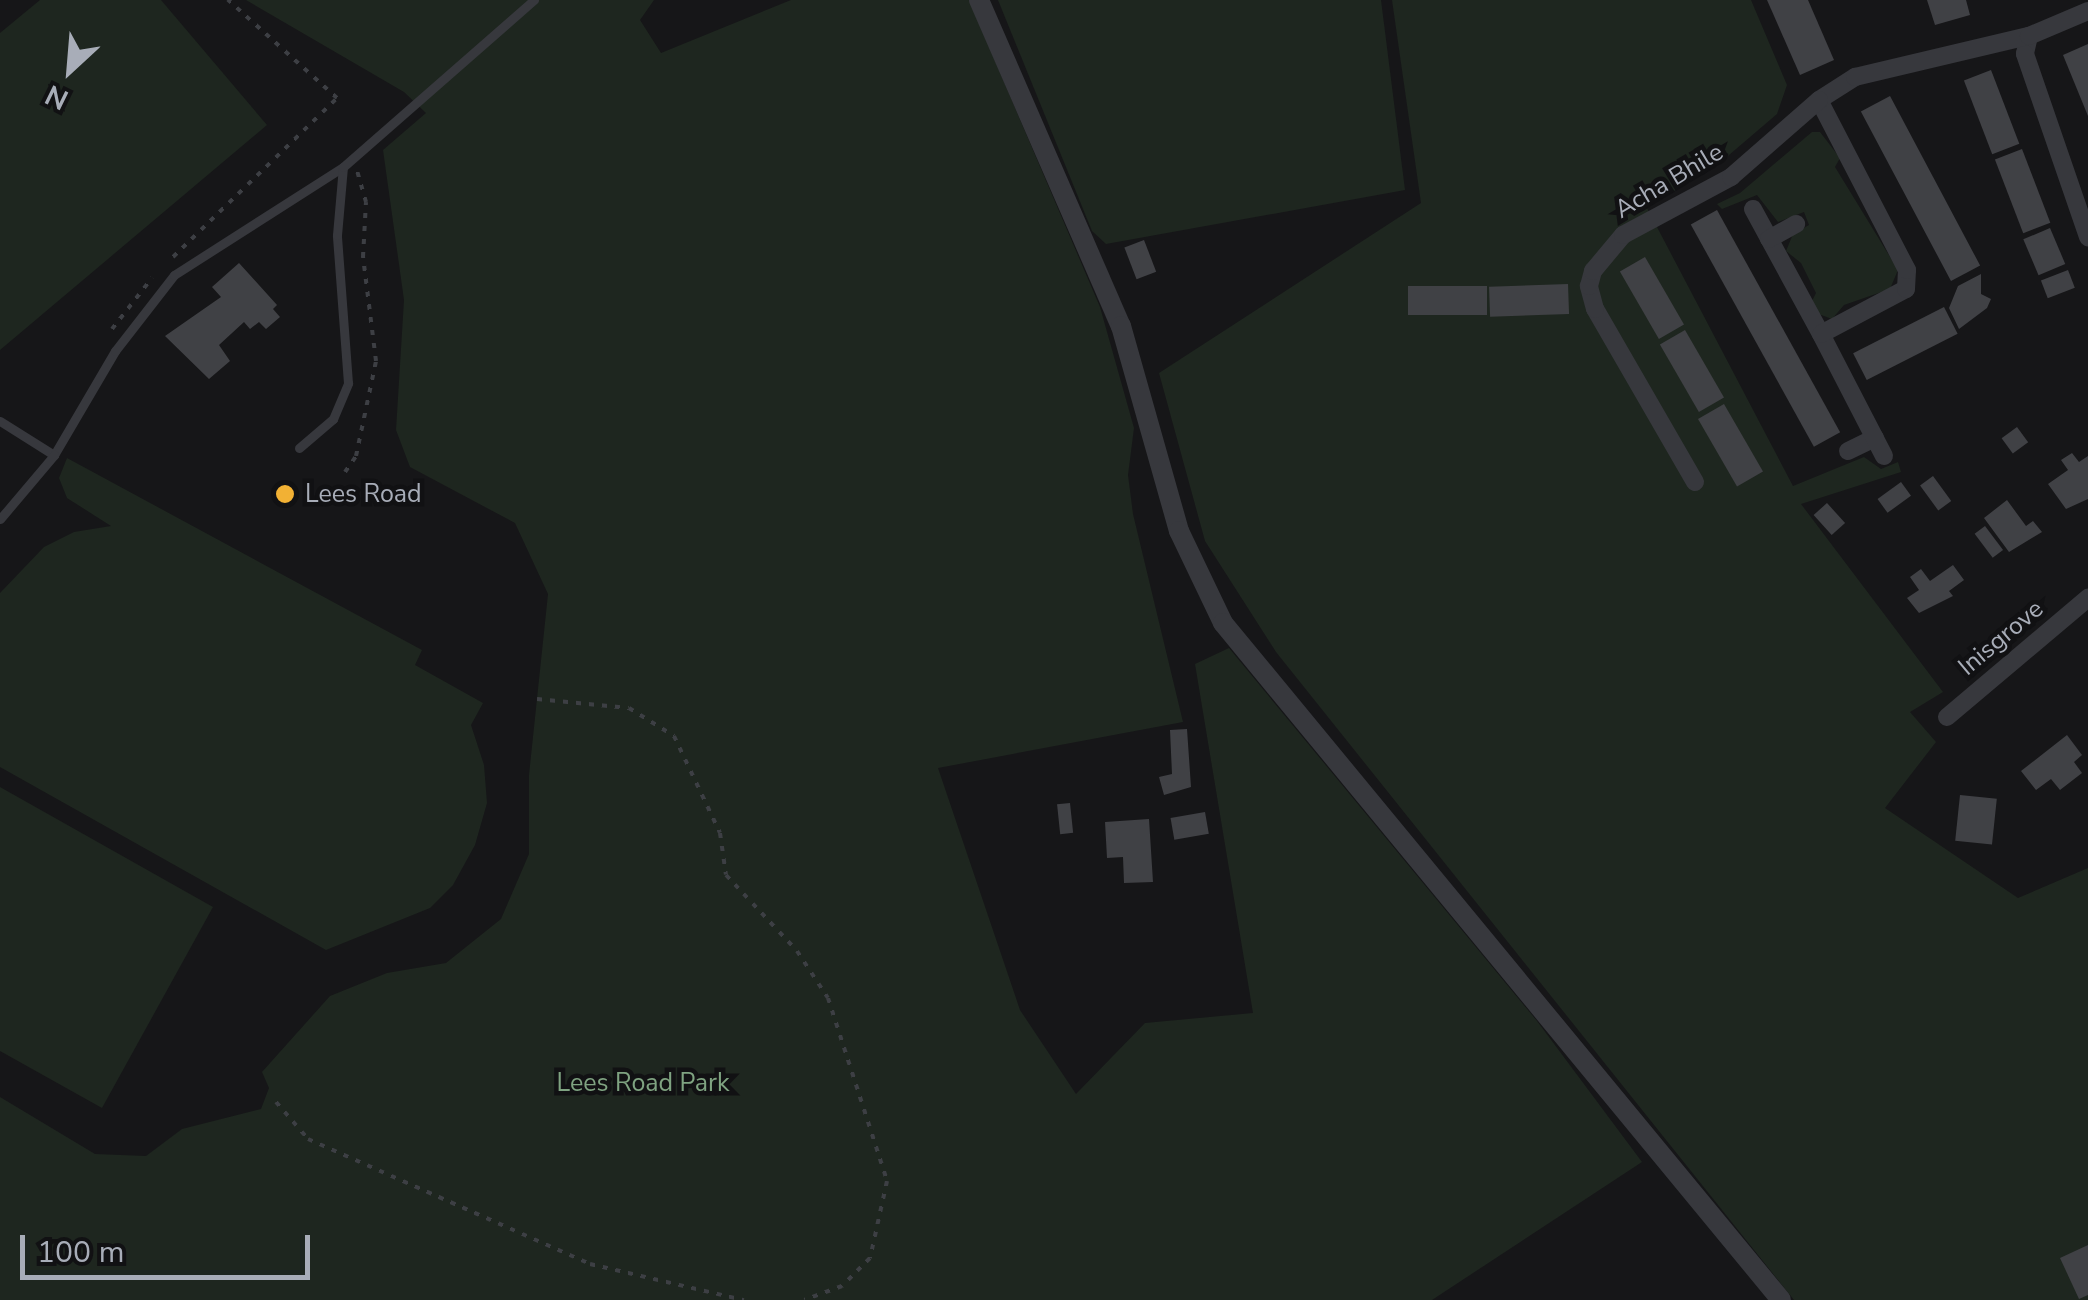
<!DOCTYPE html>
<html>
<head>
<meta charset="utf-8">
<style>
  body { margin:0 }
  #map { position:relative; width:2088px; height:1300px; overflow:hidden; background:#161618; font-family:"Nunito Sans",sans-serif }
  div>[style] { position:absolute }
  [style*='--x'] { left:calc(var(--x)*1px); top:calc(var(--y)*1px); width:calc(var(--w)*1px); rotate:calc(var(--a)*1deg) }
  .green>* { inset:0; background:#1e261f }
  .building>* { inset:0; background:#404145; transform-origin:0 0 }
  .path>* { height:4px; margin-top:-2px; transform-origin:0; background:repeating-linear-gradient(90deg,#3d3f44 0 5px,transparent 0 13px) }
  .service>* { height:9px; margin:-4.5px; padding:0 4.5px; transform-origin:4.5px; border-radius:4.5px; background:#37383d }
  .minor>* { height:18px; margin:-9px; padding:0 9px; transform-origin:9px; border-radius:9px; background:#37383d }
  .tertiary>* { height:20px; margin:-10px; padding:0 10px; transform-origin:10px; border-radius:10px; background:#37383d }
  .dots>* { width:28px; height:28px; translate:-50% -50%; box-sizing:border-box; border:5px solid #111113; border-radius:50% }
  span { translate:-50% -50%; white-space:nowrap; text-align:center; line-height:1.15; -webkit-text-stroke:9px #111113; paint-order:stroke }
  .street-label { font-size:25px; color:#a8adb8 }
  .poi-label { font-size:25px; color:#a8adb8 }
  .left { translate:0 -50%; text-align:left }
  .park-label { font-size:25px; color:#7fa381 }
  .north { position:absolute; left:20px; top:20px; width:100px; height:100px; -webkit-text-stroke:8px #111113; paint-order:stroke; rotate:206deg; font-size:28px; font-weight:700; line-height:40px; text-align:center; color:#a8adb8 }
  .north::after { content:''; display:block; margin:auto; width:35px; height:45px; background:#a8adb8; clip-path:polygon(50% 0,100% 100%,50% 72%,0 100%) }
  .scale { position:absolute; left:20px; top:1235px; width:290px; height:45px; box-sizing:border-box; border:5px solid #a8adb8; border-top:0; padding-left:12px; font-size:30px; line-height:35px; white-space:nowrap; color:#a8adb8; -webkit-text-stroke:8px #111113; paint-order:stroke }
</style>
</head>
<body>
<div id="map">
  <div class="green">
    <i style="clip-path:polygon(40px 0,161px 0,267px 125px,0 350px,0 33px)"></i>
    <i style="clip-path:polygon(246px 0,654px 0,640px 20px,661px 53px,791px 0,969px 0,1100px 307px,1134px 428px,1128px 475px,1133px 514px,1183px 722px,938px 768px,1020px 1010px,1076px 1094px,1145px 1023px,1253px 1013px,1195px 664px,1229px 648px,1537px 1021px,1642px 1162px,1432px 1300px,0 1300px,0 1097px,95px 1154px,146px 1156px,182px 1129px,261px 1109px,269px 1088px,262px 1072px,330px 996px,387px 973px,446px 963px,501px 919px,529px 854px,529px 775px,548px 594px,515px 523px,410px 467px,396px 430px,404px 300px,383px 150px,426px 113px,404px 92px)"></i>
    <i style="clip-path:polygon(998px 0,1381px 0,1405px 190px,1106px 244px,1092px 231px)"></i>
    <i style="clip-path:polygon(1392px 0,1751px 0,1787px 85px,1777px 114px,1722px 161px,1647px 208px,1793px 486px,1864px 457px,1881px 469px,1898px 462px,1901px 472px,1801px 504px,1943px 692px,1910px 712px,1936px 742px,1885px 808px,2018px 898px,2088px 868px,2088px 1300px,1794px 1300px,1276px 652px,1205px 541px,1159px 373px,1421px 203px)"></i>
    <i style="clip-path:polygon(1812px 132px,1820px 132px,1840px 158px,1835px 167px,1898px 270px,1890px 289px,1844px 305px,1832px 319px,1816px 313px,1811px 303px,1816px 293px,1801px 263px,1786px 251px,1793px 234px,1809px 225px,1804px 212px,1778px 222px,1757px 195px,1722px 209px,1717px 204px,1740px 193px)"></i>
    <i style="clip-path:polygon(67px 458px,422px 650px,415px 665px,483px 703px,471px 725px,484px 765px,487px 803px,475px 845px,453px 885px,430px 908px,326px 950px,0 767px,0 593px,44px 547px,74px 532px,111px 526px,67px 498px,59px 478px)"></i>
    <i style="clip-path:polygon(0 787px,213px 907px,102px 1108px,0 1051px)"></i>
  </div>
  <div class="building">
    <i style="clip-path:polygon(1767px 0,1808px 0,1834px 60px,1800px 75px)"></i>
    <i style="clip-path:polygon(1927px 0,1966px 0,1970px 15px,1935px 25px)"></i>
    <i style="clip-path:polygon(2088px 44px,2088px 116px,2063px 55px)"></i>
    <i style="left:1991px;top:70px;width:79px;height:29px;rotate:69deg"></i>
    <i style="left:1890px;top:96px;width:192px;height:33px;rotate:62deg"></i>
    <i style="left:2022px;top:149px;width:79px;height:29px;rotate:69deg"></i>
    <i style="left:1717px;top:210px;width:254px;height:30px;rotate:61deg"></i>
    <i style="left:2050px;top:228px;width:39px;height:29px;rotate:67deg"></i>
    <i style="left:1144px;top:240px;width:34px;height:21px;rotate:69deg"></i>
    <i style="left:1645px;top:257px;width:78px;height:29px;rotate:60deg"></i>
    <i style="clip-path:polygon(239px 263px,277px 305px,273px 309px,280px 317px,266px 329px,259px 322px,250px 329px,244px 322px,219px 345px,230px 361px,209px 379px,165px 336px,221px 297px,212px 287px)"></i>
    <i style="left:2068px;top:270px;width:19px;height:29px;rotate:69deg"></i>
    <i style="clip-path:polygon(1981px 274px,1981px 294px,1991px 299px,1987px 308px,1959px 329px,1949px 308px,1958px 286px)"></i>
    <i style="left:1568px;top:284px;width:30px;height:79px;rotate:88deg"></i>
    <i style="left:1487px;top:286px;width:29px;height:79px;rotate:90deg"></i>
    <i style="left:1944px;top:307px;width:30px;height:102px;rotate:63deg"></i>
    <i style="left:1685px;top:330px;width:78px;height:29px;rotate:60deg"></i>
    <i style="left:1724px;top:404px;width:78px;height:30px;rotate:60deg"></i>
    <i style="left:2017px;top:427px;width:19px;height:19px;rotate:54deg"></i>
    <i style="clip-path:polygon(2072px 453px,2079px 462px,2088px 456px,2088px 499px,2066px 509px,2048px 484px,2068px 470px,2061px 460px)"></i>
    <i style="left:1933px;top:476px;width:31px;height:16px;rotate:54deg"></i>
    <i style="left:1901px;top:482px;width:17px;height:29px;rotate:54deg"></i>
    <i style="clip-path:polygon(2007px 500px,2026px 526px,2033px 521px,2042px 532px,2009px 552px,1984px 518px)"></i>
    <i style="left:1827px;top:503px;width:27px;height:18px;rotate:48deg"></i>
    <i style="left:1985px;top:526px;width:30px;height:13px;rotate:53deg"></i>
    <i style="clip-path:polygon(1953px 565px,1964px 580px,1949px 591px,1953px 596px,1919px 613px,1907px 598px,1919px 590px,1910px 577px,1921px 569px,1930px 581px)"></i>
    <i style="clip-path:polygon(1187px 729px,1191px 787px,1164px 795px,1159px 777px,1172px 774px,1170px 730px)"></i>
    <i style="clip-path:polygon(2067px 735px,2082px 755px,2074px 762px,2082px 773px,2060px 790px,2051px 779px,2036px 790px,2021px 771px)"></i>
    <i style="left:1960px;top:795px;width:37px;height:46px;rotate:6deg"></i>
    <i style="left:1070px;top:803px;width:30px;height:13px;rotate:84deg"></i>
    <i style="left:1205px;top:812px;width:22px;height:35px;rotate:80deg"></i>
    <i style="clip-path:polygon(1149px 819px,1153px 882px,1124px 883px,1123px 857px,1107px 858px,1105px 822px)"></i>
    <i style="clip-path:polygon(2088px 1245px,2088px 1295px,2079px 1299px,2060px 1258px)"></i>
  </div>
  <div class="path">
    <i style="--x:173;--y:257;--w:228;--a:-44.1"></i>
    <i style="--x:337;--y:98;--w:147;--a:-138"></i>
    <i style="--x:112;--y:329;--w:65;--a:-51.9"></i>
    <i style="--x:345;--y:472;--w:19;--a:-55"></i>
    <i style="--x:356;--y:456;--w:97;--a:-78.1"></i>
    <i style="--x:376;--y:361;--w:105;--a:-97.1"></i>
    <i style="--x:363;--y:257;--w:55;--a:-86.9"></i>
    <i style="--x:366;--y:202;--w:33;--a:-106"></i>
    <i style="--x:537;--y:699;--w:92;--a:5.6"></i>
    <i style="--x:629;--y:708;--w:53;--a:31.9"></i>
    <i style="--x:674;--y:736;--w:107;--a:64.6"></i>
    <i style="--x:720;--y:833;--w:42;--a:81.9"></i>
    <i style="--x:726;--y:875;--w:104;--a:46.9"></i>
    <i style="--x:797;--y:951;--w:56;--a:56.6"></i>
    <i style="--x:828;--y:998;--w:192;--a:72.1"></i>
    <i style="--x:887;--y:1181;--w:79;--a:102.4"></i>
    <i style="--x:870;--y:1258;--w:40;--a:135"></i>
    <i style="--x:842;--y:1286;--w:40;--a:159.8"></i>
    <i style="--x:276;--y:1102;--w:49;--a:49.1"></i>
    <i style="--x:308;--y:1139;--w:308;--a:23.9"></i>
    <i style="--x:590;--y:1264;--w:158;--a:13.2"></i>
  </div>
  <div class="service">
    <i style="--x:0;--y:421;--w:64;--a:32.2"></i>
    <i style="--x:54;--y:455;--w:121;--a:-59.6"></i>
    <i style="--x:115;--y:351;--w:96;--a:-52.2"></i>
    <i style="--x:174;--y:275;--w:201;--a:-32.6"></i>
    <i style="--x:299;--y:448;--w:45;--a:-40.5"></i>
    <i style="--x:333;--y:419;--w:39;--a:-67"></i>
    <i style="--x:348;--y:383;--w:148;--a:-94.3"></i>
    <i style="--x:337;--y:235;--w:68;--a:-85"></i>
    <i style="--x:343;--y:167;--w:254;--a:-41.2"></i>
    <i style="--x:0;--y:519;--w:84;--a:-49.8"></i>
  </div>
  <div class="minor">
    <i style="--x:2029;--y:36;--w:18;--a:103"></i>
    <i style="--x:2025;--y:54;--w:194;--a:71"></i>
    <i style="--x:1753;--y:209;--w:142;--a:61.5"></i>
    <i style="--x:1769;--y:239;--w:31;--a:-29"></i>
    <i style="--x:1848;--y:451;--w:30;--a:-26"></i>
    <i style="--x:1884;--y:456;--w:137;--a:-117.3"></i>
    <i style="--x:1821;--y:334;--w:96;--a:-27.9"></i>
    <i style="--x:1906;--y:289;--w:19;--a:-87"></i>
    <i style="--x:1907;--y:270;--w:191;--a:-117.4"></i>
    <i style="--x:1819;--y:100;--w:43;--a:-32.6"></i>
    <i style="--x:1855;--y:77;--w:179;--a:-13.3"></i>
    <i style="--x:2029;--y:36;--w:64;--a:-23"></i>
    <i style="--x:1695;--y:482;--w:200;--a:-120"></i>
    <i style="--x:1595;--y:309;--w:24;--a:-105"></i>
    <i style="--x:1589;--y:286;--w:16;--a:-75"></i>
    <i style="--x:1593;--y:271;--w:47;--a:-50.2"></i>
    <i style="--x:1623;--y:235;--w:123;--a:-28.2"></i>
    <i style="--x:1731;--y:177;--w:117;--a:-41.2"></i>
    <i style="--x:1947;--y:717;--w:185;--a:-40.2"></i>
  </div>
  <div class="tertiary">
    <i style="--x:979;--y:0;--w:356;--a:66.5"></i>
    <i style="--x:1121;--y:326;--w:213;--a:74.2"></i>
    <i style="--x:1179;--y:531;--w:102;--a:64.4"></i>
    <i style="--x:1223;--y:623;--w:877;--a:50.5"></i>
  </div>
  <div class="dots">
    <i style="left:285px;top:494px;background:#f2b134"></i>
  </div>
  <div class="street-label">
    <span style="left:1669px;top:181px;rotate:-31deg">Acha Bhile</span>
    <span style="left:2001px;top:638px;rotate:-40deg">Inisgrove</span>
  </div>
  <div class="poi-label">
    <span class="left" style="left:305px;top:494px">Lees Road</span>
  </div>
  <div class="park-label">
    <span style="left:643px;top:1083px">Lees Road Park</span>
  </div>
  <div class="north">N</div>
  <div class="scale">100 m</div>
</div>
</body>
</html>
